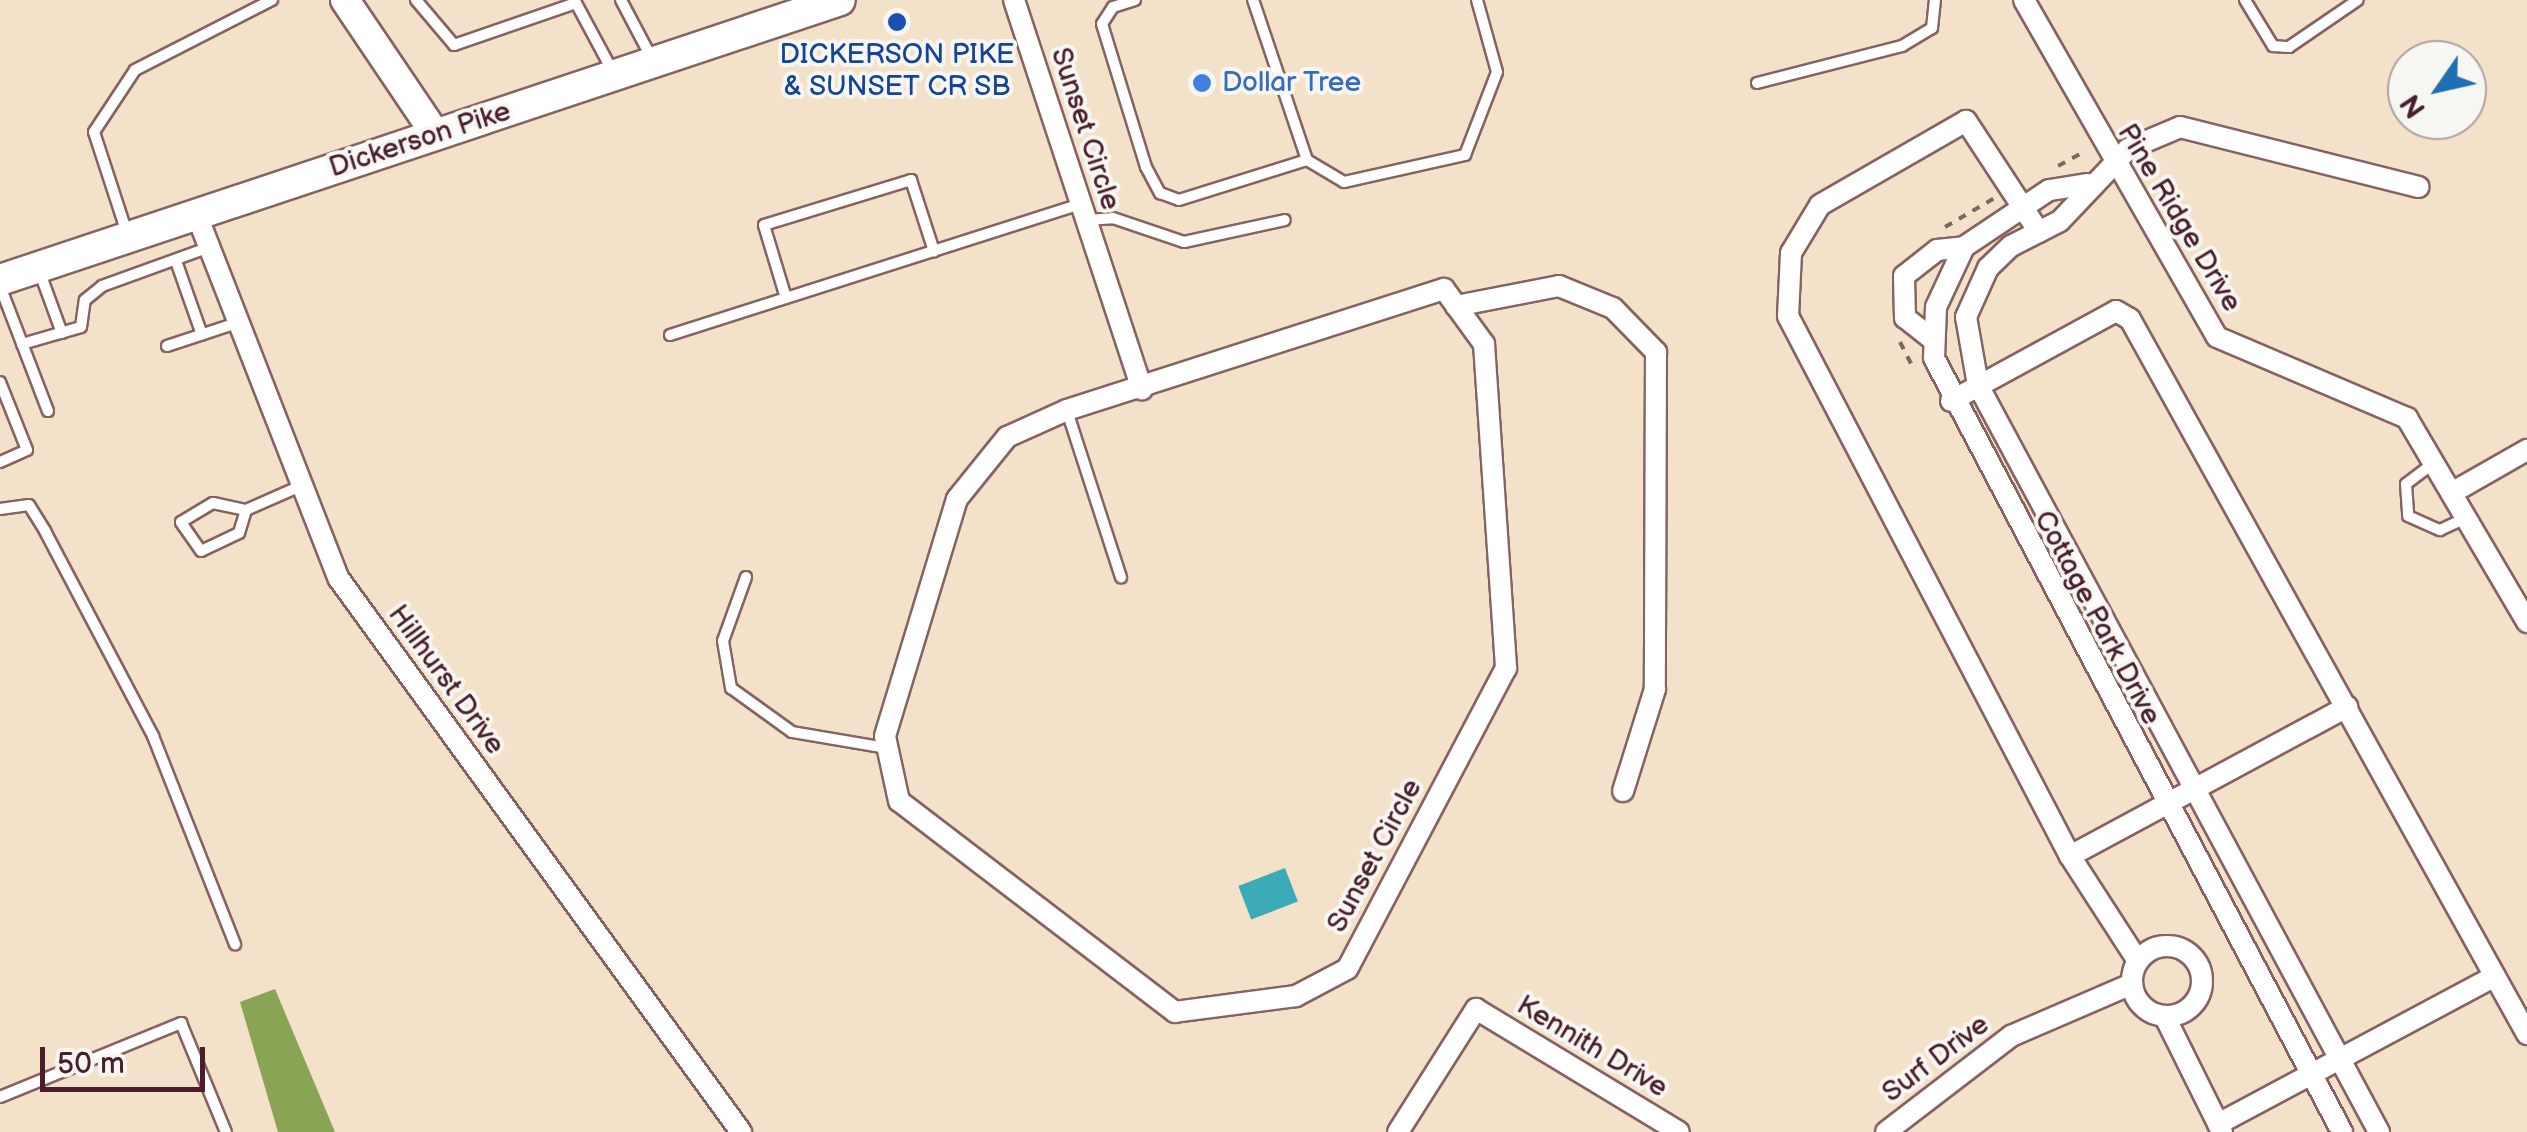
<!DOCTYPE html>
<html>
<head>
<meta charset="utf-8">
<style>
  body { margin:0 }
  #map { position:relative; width:2527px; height:1132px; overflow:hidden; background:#f4e1c9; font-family:"Balsamiq Sans",sans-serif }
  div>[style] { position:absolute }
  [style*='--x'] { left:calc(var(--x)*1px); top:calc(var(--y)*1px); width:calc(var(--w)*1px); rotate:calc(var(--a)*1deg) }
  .forest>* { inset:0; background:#8aa456 }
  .water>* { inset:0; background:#3bacb7; transform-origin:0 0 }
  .path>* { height:4px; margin-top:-2px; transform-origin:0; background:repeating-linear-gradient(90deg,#866362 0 8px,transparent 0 16px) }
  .roads { filter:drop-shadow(2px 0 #866362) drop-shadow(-2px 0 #866362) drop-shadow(0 2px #866362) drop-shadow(0 -2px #866362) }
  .lane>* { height:10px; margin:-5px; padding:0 5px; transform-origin:5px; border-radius:5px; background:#fff }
  .street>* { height:20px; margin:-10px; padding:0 10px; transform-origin:10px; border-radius:10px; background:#fff }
  .street>.ring { margin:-10px; padding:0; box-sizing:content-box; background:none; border:20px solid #fff; border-radius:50% }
  .secondary>* { height:28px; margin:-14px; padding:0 14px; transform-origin:14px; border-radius:14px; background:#fff }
  .primary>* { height:30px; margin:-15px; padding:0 15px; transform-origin:15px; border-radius:15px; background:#fff }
  .dots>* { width:28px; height:28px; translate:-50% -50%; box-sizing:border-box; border:5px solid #f6f6f2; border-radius:50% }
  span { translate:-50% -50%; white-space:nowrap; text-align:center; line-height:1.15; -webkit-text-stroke:8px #f6f6f2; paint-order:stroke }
  .transit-label { font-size:28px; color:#164399 }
  .shop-label { font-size:28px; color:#366cbe }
  .left { translate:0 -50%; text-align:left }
  .street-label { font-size:28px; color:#4a1f2b }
  .north { position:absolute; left:2387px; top:40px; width:100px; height:100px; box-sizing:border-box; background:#f6f6f2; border:2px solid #b1a0a2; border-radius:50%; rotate:236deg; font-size:28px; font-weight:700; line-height:40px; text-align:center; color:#4a1f2b }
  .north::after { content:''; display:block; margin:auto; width:35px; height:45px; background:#1f6fb2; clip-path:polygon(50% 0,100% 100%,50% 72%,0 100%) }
  .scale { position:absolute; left:40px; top:1047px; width:165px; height:45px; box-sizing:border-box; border:5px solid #4a1f2b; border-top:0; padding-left:12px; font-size:30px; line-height:35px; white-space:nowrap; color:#4a1f2b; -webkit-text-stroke:8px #f6f6f2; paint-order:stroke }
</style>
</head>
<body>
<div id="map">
  <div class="forest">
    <i style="clip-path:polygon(275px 989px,335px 1132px,278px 1132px,240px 1002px)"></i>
  </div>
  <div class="water">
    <i style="left:1285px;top:868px;width:36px;height:50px;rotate:69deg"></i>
  </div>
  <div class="path">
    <i style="--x:2058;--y:166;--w:25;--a:-29"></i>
    <i style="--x:1945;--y:227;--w:56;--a:-30.3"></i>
    <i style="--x:1900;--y:342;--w:30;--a:63"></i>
  </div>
  <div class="roads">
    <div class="lane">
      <i style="--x:416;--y:0;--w:59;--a:49.8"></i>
      <i style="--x:454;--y:45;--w:129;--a:-19"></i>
      <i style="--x:576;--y:3;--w:76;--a:61.8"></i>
      <i style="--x:621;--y:0;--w:64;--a:62.2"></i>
      <i style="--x:1135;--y:0;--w:23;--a:162"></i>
      <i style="--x:1113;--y:7;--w:20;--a:123"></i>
      <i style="--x:1102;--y:24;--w:150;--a:72.9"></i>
      <i style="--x:1146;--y:167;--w:30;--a:62"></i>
      <i style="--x:1160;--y:193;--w:20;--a:20"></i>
      <i style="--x:1179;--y:200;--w:134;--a:-17.4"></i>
      <i style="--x:1307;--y:160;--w:169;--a:-108.6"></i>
      <i style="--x:2245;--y:0;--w:54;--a:58.7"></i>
      <i style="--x:2273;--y:46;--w:16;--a:4"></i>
      <i style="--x:2289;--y:47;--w:83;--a:-34.3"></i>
      <i style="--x:1757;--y:83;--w:150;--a:-14.3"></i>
      <i style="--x:1902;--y:46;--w:35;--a:-31"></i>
      <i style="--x:1932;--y:28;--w:28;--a:-84"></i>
      <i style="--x:1307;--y:160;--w:43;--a:30.7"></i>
      <i style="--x:1344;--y:182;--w:124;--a:-12.6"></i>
      <i style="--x:1465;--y:155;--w:89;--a:-68.9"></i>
      <i style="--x:1497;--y:72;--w:75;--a:-105.5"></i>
      <i style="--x:1087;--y:220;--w:26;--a:-4"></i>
      <i style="--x:1113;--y:218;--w:75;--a:18.7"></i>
      <i style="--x:1184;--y:242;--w:103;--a:-12.3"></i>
      <i style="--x:127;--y:233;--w:106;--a:-108.1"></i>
      <i style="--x:94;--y:132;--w:74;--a:-56.5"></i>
      <i style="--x:135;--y:70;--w:154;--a:-27.1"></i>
      <i style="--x:176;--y:261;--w:78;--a:70.6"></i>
      <i style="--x:40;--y:273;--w:64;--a:69.9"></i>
      <i style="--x:0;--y:286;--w:134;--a:69"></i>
      <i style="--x:786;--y:298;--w:76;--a:-106.8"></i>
      <i style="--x:764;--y:225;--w:154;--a:-17"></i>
      <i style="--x:911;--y:180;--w:75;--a:72.1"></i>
      <i style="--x:670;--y:335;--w:431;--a:-17.7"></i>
      <i style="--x:22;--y:344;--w:61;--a:-16.1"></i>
      <i style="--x:81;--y:327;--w:27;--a:-82"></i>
      <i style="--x:85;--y:300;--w:22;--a:-39"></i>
      <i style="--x:102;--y:286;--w:112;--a:-19.9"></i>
      <i style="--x:167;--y:346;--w:71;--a:-18.2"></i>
      <i style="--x:0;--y:382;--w:73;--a:68.3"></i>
      <i style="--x:27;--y:450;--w:30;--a:156"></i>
      <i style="--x:1067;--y:411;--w:175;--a:72"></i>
      <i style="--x:2435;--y:462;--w:36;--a:143"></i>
      <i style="--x:2406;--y:484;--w:32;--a:86"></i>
      <i style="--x:2408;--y:516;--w:35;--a:24"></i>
      <i style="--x:2440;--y:530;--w:31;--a:-25"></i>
      <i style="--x:0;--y:509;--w:29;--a:-8"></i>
      <i style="--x:29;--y:505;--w:31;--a:58"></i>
      <i style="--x:45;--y:531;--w:232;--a:62.2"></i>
      <i style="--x:153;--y:736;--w:224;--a:68.5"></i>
      <i style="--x:246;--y:510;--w:24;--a:107"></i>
      <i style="--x:239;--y:533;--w:42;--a:154.7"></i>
      <i style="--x:201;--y:551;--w:35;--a:-125"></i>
      <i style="--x:181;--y:522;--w:37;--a:-31"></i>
      <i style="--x:213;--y:503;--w:34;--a:12"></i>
      <i style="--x:246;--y:510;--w:55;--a:-23.7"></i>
      <i style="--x:746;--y:577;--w:68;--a:109.8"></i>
      <i style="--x:723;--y:641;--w:48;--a:80.3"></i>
      <i style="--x:731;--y:688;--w:75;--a:35.8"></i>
      <i style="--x:792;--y:732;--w:96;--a:9.6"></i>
      <i style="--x:0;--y:1097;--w:196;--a:-22.2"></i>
      <i style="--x:181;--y:1023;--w:118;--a:67.6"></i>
    </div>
    <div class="street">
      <i style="--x:1014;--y:0;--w:410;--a:71.8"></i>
      <i style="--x:2024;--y:0;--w:388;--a:60.2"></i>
      <i style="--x:2217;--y:337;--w:207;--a:23.1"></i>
      <i style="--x:2407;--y:418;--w:237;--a:59.5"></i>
      <i style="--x:2088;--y:184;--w:39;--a:171"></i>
      <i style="--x:2049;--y:190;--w:102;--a:146.2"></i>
      <i style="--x:1964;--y:247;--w:66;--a:115"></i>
      <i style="--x:1936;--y:307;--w:51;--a:92.2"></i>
      <i style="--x:1934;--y:358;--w:875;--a:62.2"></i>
      <i style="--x:196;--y:213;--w:393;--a:68.7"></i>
      <i style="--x:339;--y:579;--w:684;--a:53.98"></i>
      <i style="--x:2039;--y:232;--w:133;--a:-123.3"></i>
      <i style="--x:1966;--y:121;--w:168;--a:150.1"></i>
      <i style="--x:1820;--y:205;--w:56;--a:121.1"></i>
      <i style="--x:1791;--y:253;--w:63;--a:92.7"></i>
      <i style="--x:1788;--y:316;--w:609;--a:62.43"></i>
      <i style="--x:2070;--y:856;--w:125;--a:57.1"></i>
      <i style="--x:1444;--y:289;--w:68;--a:54"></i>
      <i style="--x:1484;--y:344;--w:325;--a:86.1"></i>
      <i style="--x:1506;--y:668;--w:340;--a:117.8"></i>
      <i style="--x:1347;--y:969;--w:58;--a:152.1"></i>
      <i style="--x:1296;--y:996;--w:122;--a:172.5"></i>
      <i style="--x:1175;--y:1012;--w:347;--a:-142.6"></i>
      <i style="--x:899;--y:801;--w:66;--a:-102.2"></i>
      <i style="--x:885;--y:736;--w:248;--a:-73.1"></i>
      <i style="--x:957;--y:499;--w:80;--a:-51.1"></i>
      <i style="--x:1007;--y:437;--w:66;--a:-24.2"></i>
      <i style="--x:1067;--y:410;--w:396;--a:-17.8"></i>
      <i style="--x:1456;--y:306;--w:105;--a:-11"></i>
      <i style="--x:1559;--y:286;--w:58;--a:22.2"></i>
      <i style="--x:1613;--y:308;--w:62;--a:45.7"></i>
      <i style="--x:1656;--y:352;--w:337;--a:90.2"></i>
      <i style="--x:1655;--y:689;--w:107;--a:107.4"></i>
      <i style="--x:1931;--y:338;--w:33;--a:-142"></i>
      <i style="--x:1905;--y:318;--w:42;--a:-91.4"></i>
      <i style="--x:1904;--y:276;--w:42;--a:-38.2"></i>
      <i style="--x:1937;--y:250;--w:27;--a:-6"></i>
      <i style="--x:1951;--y:401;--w:188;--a:-28.6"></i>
      <i style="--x:2116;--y:311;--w:16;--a:30"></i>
      <i style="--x:2130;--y:319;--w:818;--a:60.96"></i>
      <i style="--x:2455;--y:491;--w:83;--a:-29.7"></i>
      <i style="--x:2070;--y:856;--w:315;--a:-28.3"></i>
      <i class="ring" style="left:2132px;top:946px;width:50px;height:50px"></i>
      <i style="--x:2166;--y:1019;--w:126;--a:63.6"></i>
      <i style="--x:2218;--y:1124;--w:314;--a:-28.1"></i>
      <i style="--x:1398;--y:1132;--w:146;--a:-57.6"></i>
      <i style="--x:1476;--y:1009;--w:237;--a:31.2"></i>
      <i style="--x:1886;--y:1132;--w:158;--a:-37.5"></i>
      <i style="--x:2011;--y:1036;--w:132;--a:-23.3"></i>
      <i style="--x:2379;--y:1132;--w:848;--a:-118.23"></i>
      <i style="--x:1978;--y:385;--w:69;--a:-100"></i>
      <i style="--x:1966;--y:317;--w:54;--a:-65.8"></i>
      <i style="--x:1988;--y:268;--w:32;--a:-44"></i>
      <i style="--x:2011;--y:246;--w:55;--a:-27"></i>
      <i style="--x:2060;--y:221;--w:99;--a:-46.6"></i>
      <i style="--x:2128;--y:149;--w:56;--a:-22.9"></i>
      <i style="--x:2180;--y:127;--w:246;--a:14.1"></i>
    </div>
    <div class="secondary">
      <i style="--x:345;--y:0;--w:163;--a:56"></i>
    </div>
    <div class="primary">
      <i style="--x:0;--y:280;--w:885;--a:-18.43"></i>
    </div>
  </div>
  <div class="dots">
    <i style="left:897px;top:22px;background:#1a4fb4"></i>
    <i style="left:1202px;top:83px;background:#3f7fe0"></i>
  </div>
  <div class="transit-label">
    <span style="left:897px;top:71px">DICKERSON PIKE<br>&amp; SUNSET CR SB</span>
  </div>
  <div class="shop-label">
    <span class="left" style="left:1222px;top:83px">Dollar Tree</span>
  </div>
  <div class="street-label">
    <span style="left:1085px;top:129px;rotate:72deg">Sunset Circle</span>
    <span style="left:420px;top:140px;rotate:-18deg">Dickerson Pike</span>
    <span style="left:2179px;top:218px;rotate:59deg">Pine Ridge Drive</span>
    <span style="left:2097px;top:618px;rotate:62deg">Cottage Park Drive</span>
    <span style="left:446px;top:680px;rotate:54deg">Hillhurst Drive</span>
    <span style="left:1375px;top:856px;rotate:-62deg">Sunset Circle</span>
    <span style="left:1592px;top:1047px;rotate:31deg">Kennith Drive</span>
    <span style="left:1936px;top:1059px;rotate:-37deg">Surf Drive</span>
  </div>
  <div class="north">N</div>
  <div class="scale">50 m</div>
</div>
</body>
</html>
